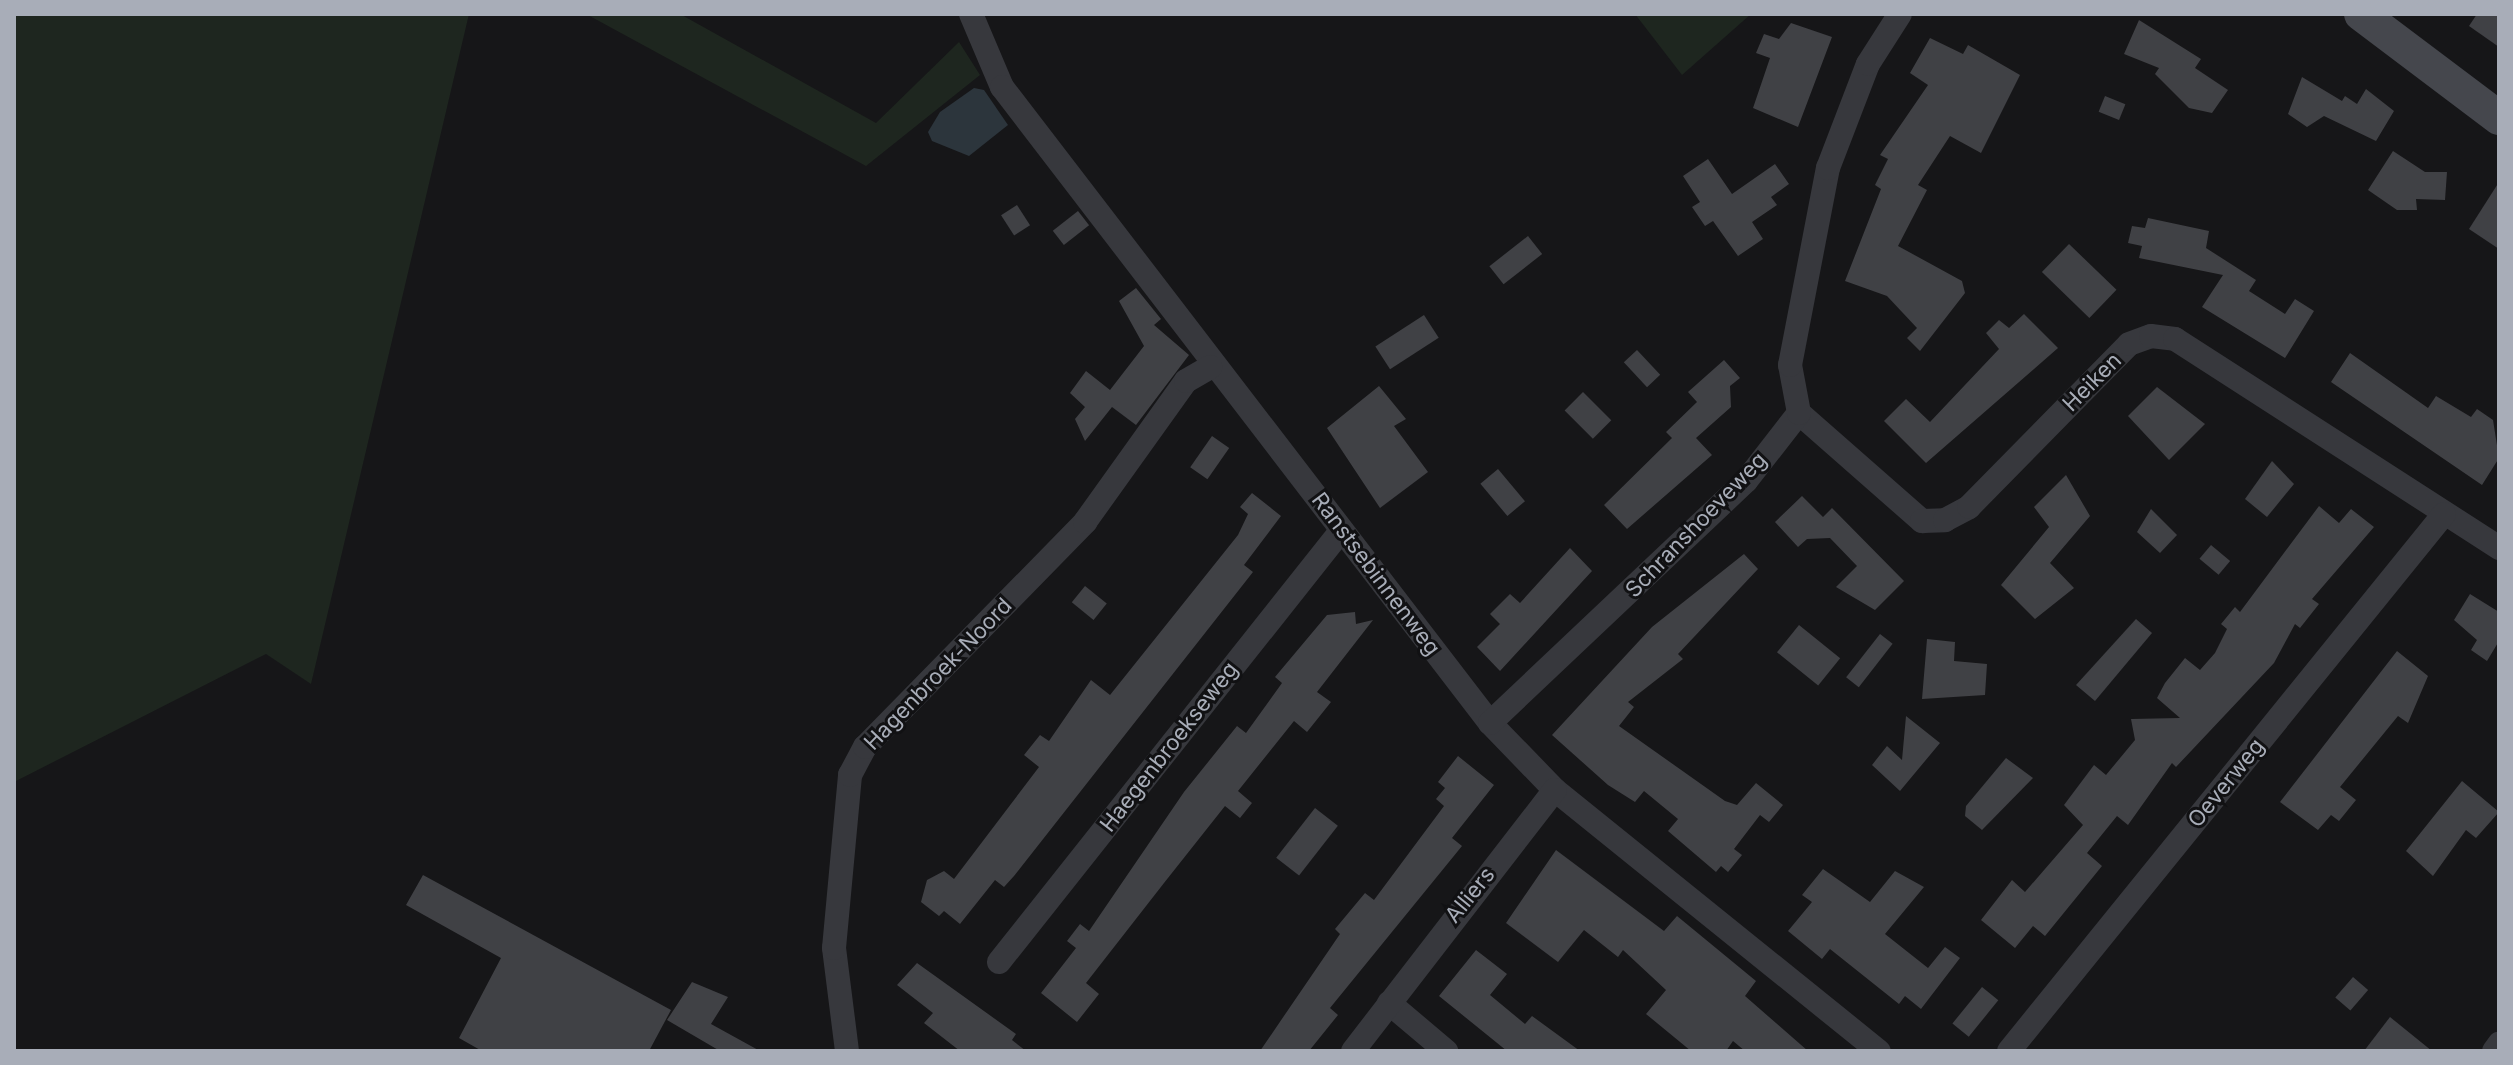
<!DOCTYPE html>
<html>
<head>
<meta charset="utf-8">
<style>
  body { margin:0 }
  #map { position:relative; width:2513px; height:1065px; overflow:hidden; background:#161618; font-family:Inter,sans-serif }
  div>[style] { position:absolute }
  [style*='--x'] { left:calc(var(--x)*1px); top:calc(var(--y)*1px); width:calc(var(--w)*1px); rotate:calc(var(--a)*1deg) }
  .green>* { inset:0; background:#1e261f }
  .water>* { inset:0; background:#2c353c }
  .building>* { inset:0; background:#404145; transform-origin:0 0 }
  .street>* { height:24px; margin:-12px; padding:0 12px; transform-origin:12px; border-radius:12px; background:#37383d }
  .secondary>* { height:34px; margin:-17px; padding:0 17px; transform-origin:17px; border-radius:17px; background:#45474d }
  span { translate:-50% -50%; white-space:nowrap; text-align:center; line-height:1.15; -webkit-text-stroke:6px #111113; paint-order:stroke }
  .street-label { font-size:22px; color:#a8adb8 }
  .frame { position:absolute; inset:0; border:16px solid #a8adb8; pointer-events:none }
</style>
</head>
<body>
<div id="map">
  <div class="green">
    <i style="clip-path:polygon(14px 14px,469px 14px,311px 684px,266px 654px,14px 782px)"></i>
    <i style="clip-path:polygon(586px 14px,680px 14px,876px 123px,959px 42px,980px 75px,866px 166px)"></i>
    <i style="clip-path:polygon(1635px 14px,1751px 14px,1682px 75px)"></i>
  </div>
  <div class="water">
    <i style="clip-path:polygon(974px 88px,984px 90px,1008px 125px,969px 156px,932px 141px,928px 132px,940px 112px)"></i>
  </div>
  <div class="building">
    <i style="clip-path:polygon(2477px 14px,2499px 14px,2499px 47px,2469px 26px)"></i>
    <i style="clip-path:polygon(2139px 20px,2201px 59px,2195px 68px,2228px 90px,2212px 113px,2189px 108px,2155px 74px,2159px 68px,2124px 54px)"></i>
    <i style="clip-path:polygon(1791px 23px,1832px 37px,1798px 127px,1753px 108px,1770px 58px,1756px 53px,1764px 34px,1779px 39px)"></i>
    <i style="clip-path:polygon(1930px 38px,1963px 54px,1968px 45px,2020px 75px,1981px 153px,1950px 136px,1918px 185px,1927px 190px,1898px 246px,1962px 281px,1965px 293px,1920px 351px,1907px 338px,1917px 328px,1887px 296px,1845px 281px,1881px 189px,1875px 185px,1888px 159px,1880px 155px,1928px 85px,1910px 73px)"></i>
    <i style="clip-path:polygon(2302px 77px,2342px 101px,2345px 96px,2357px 104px,2366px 89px,2394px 111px,2376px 141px,2324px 116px,2307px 127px,2288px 114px)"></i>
    <i style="left:2105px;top:96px;width:22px;height:17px;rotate:22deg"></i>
    <i style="clip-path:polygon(2393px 151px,2425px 172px,2447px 172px,2445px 200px,2416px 199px,2417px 210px,2397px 210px,2368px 190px)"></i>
    <i style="clip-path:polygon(1708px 159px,1732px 194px,1775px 164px,1789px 184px,1771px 197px,1777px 205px,1752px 222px,1763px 239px,1738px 256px,1713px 221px,1705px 226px,1692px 207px,1700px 202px,1683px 176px)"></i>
    <i style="clip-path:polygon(2499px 182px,2499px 249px,2469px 229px)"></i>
    <i style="left:1017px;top:205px;width:24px;height:19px;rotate:57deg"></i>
    <i style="left:1078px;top:211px;width:18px;height:32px;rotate:52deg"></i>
    <i style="clip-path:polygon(2148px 218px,2209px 231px,2206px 248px,2256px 280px,2249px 291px,2285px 314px,2295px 299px,2314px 311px,2285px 358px,2202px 307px,2223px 275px,2139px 258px,2142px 246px,2128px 243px,2132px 226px,2145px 228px)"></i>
    <i style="left:1528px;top:236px;width:23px;height:49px;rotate:52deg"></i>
    <i style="left:2069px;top:244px;width:66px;height:39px;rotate:44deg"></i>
    <i style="clip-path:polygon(1136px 288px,1161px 319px,1154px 325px,1189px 355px,1136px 425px,1112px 407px,1085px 441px,1075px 419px,1085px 407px,1070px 393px,1086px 371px,1110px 390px,1144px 346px,1119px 301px)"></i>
    <i style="clip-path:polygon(2024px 314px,2058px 348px,1926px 463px,1884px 421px,1906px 399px,1930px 422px,1999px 349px,1986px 333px,1999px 320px,2009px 328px)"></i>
    <i style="left:1424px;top:315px;width:27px;height:58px;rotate:57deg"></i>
    <i style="left:1637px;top:350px;width:34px;height:18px;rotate:47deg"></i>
    <i style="clip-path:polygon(2350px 353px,2428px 408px,2436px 396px,2471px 417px,2477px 409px,2493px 420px,2499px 458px,2482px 485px,2331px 382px)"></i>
    <i style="clip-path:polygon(1724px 360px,1740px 378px,1730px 386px,1731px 407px,1696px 438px,1712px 455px,1627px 529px,1604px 505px,1672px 438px,1666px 432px,1697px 402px,1688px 392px)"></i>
    <i style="clip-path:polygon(1379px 386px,1406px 419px,1394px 426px,1428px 472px,1380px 508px,1327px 428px)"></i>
    <i style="clip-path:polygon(2157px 387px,2205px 424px,2169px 460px,2128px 416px)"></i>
    <i style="left:1583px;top:392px;width:40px;height:26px;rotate:45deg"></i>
    <i style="left:1212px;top:436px;width:21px;height:38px;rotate:35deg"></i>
    <i style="clip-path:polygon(2272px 461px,2294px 484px,2267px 517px,2245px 499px)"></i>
    <i style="left:1498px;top:469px;width:42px;height:23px;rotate:50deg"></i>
    <i style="clip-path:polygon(2066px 475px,2090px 516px,2050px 563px,2074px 588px,2035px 619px,2001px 585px,2049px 527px,2034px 507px)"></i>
    <i style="clip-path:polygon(1252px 493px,1281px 516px,1244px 565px,1253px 572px,1014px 876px,1004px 887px,995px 880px,960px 924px,944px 911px,939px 916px,921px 902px,927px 880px,944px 871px,954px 879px,1039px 767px,1024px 755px,1040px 735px,1049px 741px,1091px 680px,1110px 695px,1238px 535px,1248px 514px,1240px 507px)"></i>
    <i style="clip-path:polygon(1802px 496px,1823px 517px,1832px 508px,1904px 581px,1875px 610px,1836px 587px,1857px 566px,1830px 538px,1807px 539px,1798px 547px,1775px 522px)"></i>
    <i style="clip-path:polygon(2319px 506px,2339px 523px,2351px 509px,2374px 527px,2312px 599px,2319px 604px,2300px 628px,2295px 624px,2274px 663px,2176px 767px,2172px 763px,2128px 825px,2117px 816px,2087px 853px,2102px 866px,2045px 936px,2033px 926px,2015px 948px,1981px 920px,2012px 880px,2025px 892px,2083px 825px,2064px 805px,2094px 765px,2106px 775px,2135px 740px,2131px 719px,2180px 718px,2157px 698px,2165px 683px,2185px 658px,2200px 670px,2215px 653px,2227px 629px,2221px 624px,2235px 607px,2240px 612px)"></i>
    <i style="clip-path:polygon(2151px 509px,2177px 535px,2160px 553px,2137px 532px)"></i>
    <i style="left:2211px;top:545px;width:25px;height:18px;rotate:40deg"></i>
    <i style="clip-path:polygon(1570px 548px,1592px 571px,1500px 671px,1477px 647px,1500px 624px,1490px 614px,1510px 594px,1520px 603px)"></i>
    <i style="clip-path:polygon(1744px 554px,1758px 569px,1678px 654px,1683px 659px,1628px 702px,1634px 707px,1619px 726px,1725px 801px,1737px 805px,1756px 783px,1783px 805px,1769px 822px,1760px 815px,1734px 849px,1742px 855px,1728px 872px,1721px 866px,1716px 872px,1668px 831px,1678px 819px,1644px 791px,1635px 802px,1608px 785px,1552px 735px,1652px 627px)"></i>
    <i style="left:1085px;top:586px;width:28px;height:21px;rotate:39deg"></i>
    <i style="clip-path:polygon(2470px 594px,2499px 612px,2499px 641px,2487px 661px,2471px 650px,2477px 640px,2454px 620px)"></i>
    <i style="clip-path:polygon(1355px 612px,1356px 624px,1373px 620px,1317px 692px,1331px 702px,1307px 732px,1294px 721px,1238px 791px,1252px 803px,1240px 818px,1225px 806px,1164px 883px,1086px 983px,1099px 994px,1077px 1022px,1041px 993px,1076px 948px,1067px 941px,1080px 924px,1089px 931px,1184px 792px,1237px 726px,1246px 733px,1282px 683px,1275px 677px,1327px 615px)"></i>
    <i style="clip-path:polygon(2136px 619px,2152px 633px,2095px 701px,2076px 685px)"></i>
    <i style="left:1799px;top:625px;width:53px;height:35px;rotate:39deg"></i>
    <i style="left:1880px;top:634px;width:16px;height:55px;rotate:38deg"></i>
    <i style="clip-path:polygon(1927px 639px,1955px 642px,1954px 661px,1987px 664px,1985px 695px,1922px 699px)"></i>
    <i style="clip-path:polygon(2397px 651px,2428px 676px,2408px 723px,2398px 716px,2340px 787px,2356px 800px,2339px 821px,2331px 815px,2318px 830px,2280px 802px)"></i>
    <i style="clip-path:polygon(1906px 716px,1940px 743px,1900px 791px,1872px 765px,1887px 746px,1902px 760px)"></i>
    <i style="clip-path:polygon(1458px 756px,1494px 785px,1452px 838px,1462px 846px,1330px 1008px,1338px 1015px,1309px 1051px,1260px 1051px,1340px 934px,1335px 929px,1365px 893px,1374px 900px,1444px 806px,1436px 799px,1445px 788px,1438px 782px)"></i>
    <i style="clip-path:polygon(2006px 758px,2033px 778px,1982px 830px,1965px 816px,1966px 806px)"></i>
    <i style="clip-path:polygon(2462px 781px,2499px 812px,2476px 838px,2466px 830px,2433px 876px,2406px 851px)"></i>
    <i style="left:1315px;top:808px;width:29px;height:63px;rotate:38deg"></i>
    <i style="clip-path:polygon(1556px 850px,1664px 931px,1677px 916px,1756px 981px,1745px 996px,1808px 1051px,1745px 1051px,1733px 1041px,1726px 1051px,1691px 1051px,1646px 1014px,1666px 990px,1623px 950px,1618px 957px,1584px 930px,1558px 962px,1506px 923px)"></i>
    <i style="clip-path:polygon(1823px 869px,1870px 902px,1895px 871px,1924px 887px,1885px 934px,1928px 968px,1945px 947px,1960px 958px,1921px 1009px,1905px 996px,1899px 1004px,1830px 949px,1822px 959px,1788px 931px,1812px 902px,1802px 895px)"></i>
    <i style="clip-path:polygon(423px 875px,671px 1010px,649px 1051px,482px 1051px,459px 1038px,501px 958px,406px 905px)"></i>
    <i style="clip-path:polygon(1476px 950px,1507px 974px,1490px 995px,1525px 1024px,1532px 1016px,1580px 1051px,1507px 1051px,1439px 996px)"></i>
    <i style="clip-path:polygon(917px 963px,1016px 1034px,1012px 1040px,1026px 1051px,960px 1051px,924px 1023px,933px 1013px,897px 985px)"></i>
    <i style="left:2353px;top:977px;width:20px;height:27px;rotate:41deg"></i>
    <i style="clip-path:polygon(692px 982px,728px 997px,711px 1024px,760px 1051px,720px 1051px,667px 1020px)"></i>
    <i style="left:1982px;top:987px;width:21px;height:47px;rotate:39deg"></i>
    <i style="clip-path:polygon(2390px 1017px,2432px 1051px,2364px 1051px)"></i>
  </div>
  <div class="street">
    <i style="--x:971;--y:14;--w:79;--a:67"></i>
    <i style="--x:1002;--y:87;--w:802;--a:52.5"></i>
    <i style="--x:1490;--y:723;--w:93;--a:45.9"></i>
    <i style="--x:1555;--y:790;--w:416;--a:38.9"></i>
    <i style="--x:1799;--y:413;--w:164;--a:41.3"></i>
    <i style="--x:1922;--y:521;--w:23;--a:-2"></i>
    <i style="--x:1945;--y:520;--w:27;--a:-28"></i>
    <i style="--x:1969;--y:507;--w:228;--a:-45.5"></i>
    <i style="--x:2129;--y:344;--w:23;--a:-20"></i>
    <i style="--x:2151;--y:336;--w:24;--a:7"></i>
    <i style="--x:2175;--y:339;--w:386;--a:32.8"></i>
    <i style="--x:1490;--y:723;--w:352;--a:-43.4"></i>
    <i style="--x:1746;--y:481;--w:86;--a:-52.1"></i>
    <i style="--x:1799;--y:413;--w:49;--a:-100.6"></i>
    <i style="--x:1790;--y:365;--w:201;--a:-79.1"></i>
    <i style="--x:1828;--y:168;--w:111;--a:-69"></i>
    <i style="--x:1868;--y:64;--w:59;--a:-57.4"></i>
    <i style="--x:999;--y:962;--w:549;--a:-51.58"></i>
    <i style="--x:1389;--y:1003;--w:75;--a:40.1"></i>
    <i style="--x:847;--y:1051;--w:104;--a:-97.2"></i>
    <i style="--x:834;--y:948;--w:174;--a:-84.7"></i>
    <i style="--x:850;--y:775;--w:32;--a:-62"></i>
    <i style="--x:865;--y:747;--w:315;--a:-45.6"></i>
    <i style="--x:1085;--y:522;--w:173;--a:-54.4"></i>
    <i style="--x:1186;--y:381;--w:28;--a:-30"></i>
    <i style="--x:1353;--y:1051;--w:330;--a:-52.3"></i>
    <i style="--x:2009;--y:1051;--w:691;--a:-50.99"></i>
    <i style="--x:2494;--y:1051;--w:9;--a:-54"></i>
  </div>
  <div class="secondary">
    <i style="--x:2361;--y:14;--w:173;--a:37"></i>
  </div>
  <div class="street-label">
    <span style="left:2092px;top:382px;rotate:-45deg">Heiken</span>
    <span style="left:1696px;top:525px;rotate:-46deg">Schranshoeveweg</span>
    <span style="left:1376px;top:574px;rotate:53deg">Ranstsebinnenweg</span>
    <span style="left:938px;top:674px;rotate:-46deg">Hagenbroek-Noord</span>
    <span style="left:1169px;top:747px;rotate:-52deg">Haegenbroekseweg</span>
    <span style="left:2226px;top:783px;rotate:-51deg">Oeverweg</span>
    <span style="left:1470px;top:895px;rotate:-51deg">Alliers</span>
  </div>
  <div class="frame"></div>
</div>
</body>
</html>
